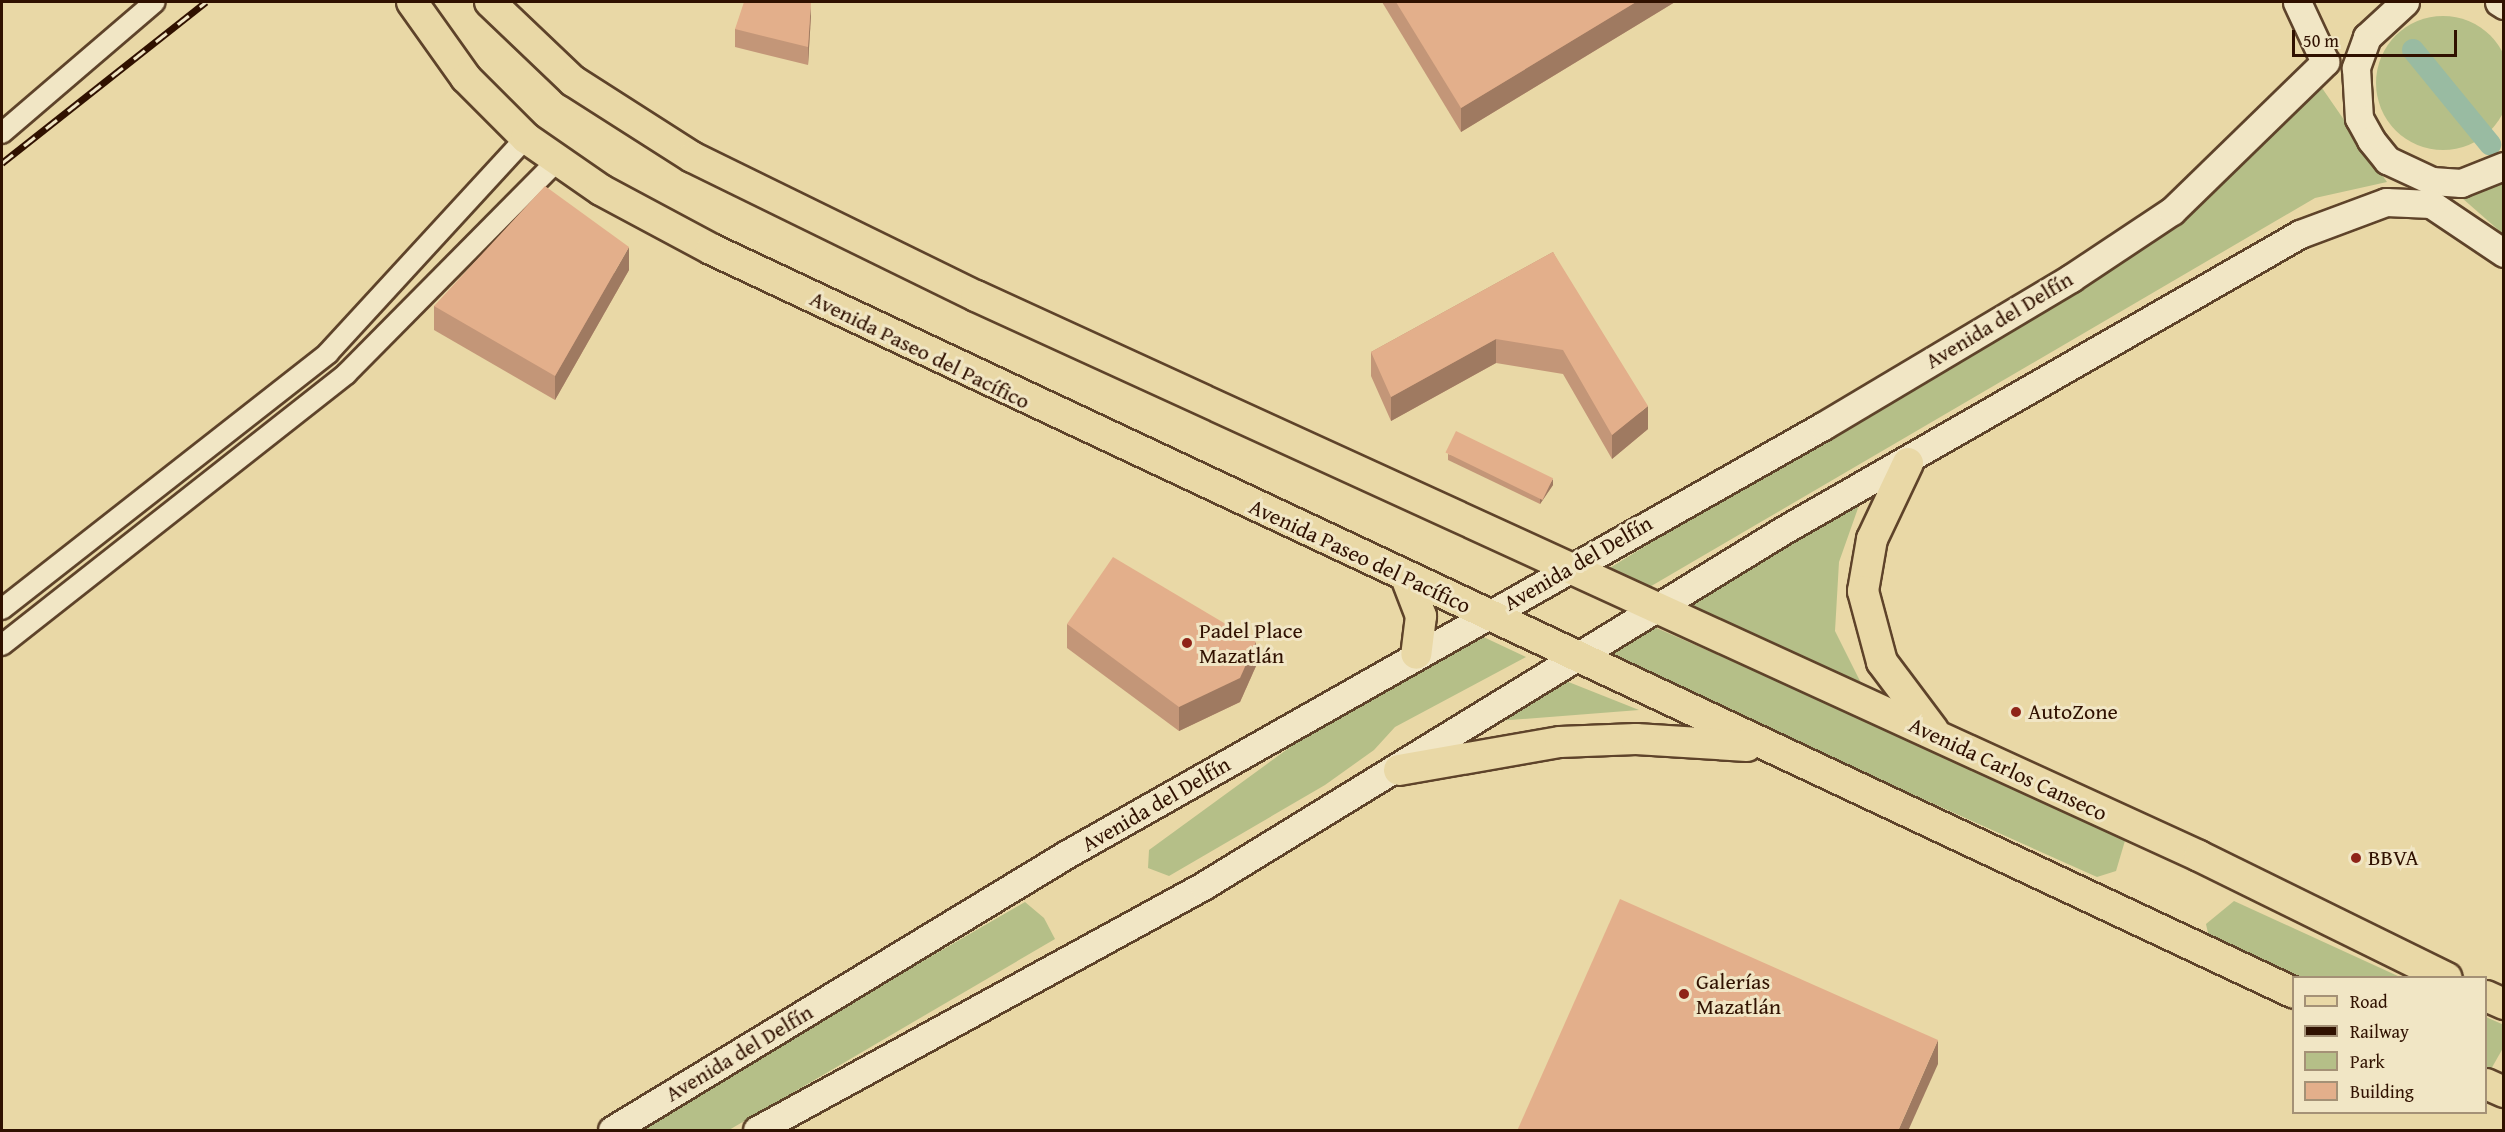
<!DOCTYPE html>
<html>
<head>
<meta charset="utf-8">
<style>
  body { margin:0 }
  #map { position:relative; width:2505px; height:1132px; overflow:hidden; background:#e9d8a6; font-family:"Gentium Book Plus",serif }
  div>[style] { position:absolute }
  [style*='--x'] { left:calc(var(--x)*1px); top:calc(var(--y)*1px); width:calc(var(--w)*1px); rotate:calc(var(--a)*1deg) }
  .green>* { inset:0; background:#b5bf88 }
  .round { border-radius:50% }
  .canal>* { height:22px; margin:-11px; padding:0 11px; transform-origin:11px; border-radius:11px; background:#99bba2 }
  .roads { filter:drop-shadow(2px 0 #5e432a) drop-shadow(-2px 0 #5e432a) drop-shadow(0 2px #5e432a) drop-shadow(0 -2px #5e432a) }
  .street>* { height:20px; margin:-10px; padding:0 10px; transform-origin:10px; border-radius:10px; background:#f1e6c5 }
  .secondary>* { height:27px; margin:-13.5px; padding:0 13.5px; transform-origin:13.5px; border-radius:13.5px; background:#f1e6c5 }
  .primary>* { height:30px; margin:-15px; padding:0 15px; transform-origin:15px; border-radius:15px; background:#e9d8a6 }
  .rail>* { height:7px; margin-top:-3.5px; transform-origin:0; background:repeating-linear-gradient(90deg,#f1e6c5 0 14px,#301100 0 28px); box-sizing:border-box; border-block:2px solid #301100 }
  .wall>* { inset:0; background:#c39678 }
  .shaded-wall>* { inset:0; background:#9f7a61 }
  .building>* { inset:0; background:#e3af8b; transform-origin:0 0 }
  .dots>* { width:16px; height:16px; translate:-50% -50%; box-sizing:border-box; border:3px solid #f1e6c5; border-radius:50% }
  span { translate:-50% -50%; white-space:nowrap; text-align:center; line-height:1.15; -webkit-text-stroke:6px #f1e6c5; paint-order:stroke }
  .street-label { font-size:22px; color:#301100 }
  .poi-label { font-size:22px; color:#301100 }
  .left { translate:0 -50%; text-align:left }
  .frame { position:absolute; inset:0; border:3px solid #301100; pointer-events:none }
  .legend { position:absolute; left:2292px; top:976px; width:195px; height:138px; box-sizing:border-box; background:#f1e6c5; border:2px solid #a49176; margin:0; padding:8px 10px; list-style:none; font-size:18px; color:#301100 }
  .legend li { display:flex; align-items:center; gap:12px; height:30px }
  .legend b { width:30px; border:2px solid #a49176 }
  .scale { position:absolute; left:2292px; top:30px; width:165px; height:27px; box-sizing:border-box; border:3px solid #301100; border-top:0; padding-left:8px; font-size:18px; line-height:21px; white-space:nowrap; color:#301100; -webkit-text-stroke:4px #f1e6c5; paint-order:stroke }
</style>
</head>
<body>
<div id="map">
  <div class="green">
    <i class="round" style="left:2376px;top:16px;width:134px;height:134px"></i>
    <i style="clip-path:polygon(2322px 88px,2387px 182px,2315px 198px,1641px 592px,1600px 574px,1969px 346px,2307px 93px)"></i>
    <i style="clip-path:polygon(2503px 174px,2503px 234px,2462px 198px)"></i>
    <i style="clip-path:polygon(1863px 494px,1839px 562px,1835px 631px,1865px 691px,1674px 612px)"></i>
    <i style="clip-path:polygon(1645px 623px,2127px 834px,2116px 871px,2097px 877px,1599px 654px)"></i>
    <i style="clip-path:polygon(1475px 633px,1526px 657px,1395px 727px,1374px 750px,1325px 785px,1169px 876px,1148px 868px,1149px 850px,1315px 729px)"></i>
    <i style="clip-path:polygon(1556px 677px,1639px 710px,1484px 722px)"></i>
    <i style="clip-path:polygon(2234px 901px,2400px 977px,2294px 978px,2211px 947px,2206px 924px)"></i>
    <i style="clip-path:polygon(1025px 902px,1044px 918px,1055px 939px,729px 1130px,631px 1130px)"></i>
    <i style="clip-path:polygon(2486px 1017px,2504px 1025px,2503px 1048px,2486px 1078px)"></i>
  </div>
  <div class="canal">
    <i style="--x:2413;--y:50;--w:122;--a:50.7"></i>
  </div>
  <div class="roads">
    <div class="street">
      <i style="--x:2;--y:133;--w:201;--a:-40.6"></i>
      <i style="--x:2;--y:609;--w:415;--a:-38.1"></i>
      <i style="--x:328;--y:353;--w:292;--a:-47.4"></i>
      <i style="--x:2;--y:645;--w:438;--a:-38.2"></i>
      <i style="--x:346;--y:374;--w:301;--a:-45.3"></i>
    </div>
    <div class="secondary">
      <i style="--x:2297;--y:2;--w:66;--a:65"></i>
      <i style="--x:2405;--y:2;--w:52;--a:137.4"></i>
      <i style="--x:2367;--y:37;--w:33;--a:110"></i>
      <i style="--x:2356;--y:68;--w:50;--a:86.6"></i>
      <i style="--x:2359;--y:118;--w:25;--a:61"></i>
      <i style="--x:2371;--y:140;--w:26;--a:51"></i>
      <i style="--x:2387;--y:160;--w:50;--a:25"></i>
      <i style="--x:2432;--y:181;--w:29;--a:4"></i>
      <i style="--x:2461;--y:183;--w:46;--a:-21.6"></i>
      <i style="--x:2499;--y:2;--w:6;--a:31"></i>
      <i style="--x:2431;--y:204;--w:88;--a:33.9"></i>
      <i style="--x:612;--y:1130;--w:532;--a:-31.24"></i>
      <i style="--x:1067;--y:854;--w:869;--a:-29.52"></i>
      <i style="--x:1823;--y:426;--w:289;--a:-30.8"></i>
      <i style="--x:2071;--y:278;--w:121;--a:-33.6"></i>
      <i style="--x:2172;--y:211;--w:214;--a:-44.2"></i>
      <i style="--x:757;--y:1130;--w:508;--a:-28.68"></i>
      <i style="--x:1203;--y:886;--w:679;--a:-31.51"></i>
      <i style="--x:1782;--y:531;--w:597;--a:-29.83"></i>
      <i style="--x:2300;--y:234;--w:92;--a:-20.4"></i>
      <i style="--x:2386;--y:202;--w:45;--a:2.5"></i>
    </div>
    <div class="primary">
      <i style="--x:412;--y:2;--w:93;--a:54.6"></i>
      <i style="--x:466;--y:78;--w:85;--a:45"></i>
      <i style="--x:526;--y:138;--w:91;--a:34.7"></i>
      <i style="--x:601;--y:190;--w:125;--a:28.2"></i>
      <i style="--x:711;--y:249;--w:1749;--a:25.17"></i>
      <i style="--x:490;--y:2;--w:115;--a:43.6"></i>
      <i style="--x:573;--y:81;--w:141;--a:32.6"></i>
      <i style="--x:692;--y:157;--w:316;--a:26.1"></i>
      <i style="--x:976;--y:296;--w:1345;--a:24.6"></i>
      <i style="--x:2199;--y:856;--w:276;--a:26.2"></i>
      <i style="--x:1908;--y:463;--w:84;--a:115.3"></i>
      <i style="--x:1872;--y:539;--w:53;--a:99.8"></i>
      <i style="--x:1863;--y:591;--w:73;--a:75"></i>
      <i style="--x:1882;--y:662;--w:85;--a:53.1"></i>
      <i style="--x:1406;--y:577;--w:42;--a:69"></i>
      <i style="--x:1421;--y:616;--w:38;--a:97"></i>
      <i style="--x:1399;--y:770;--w:163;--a:-9.9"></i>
      <i style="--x:1560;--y:742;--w:76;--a:-2.3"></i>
      <i style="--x:1636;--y:739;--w:111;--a:3.6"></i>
      <i style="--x:2486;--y:996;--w:20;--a:24"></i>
      <i style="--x:2486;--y:1084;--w:20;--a:24"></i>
    </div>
  </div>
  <div class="rail">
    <i style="--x:2;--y:163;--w:260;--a:-38.3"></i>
  </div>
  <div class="wall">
    <i style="clip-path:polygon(1382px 2px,1675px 2px,1461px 132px)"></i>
    <i style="clip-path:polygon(811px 15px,808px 65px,735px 47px,735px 29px)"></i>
    <i style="clip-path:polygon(1553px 252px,1648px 429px,1612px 459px,1563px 374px,1496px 363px,1391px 421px,1371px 376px,1371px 352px)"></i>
    <i style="clip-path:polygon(629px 270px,555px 400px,434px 330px,434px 306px)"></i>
    <i style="clip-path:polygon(1448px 454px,1553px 485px,1540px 504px,1448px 460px)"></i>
    <i style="clip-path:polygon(1067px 624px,1256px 666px,1240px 702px,1179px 731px,1067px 648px)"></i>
  </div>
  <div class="shaded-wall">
    <i style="clip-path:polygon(811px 2px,811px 15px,808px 65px,808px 47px)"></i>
    <i style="clip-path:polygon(1636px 2px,1675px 2px,1461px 132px,1461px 108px)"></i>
    <i style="clip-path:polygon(629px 247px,629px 270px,555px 400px,555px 376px)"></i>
    <i style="clip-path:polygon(1496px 339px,1496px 363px,1391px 421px,1391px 397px)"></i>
    <i style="clip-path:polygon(1648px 406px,1648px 429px,1612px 459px,1612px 435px)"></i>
    <i style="clip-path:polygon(1553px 479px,1553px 485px,1540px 504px,1540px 498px)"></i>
    <i style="clip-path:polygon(1256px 642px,1256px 666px,1240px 702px,1179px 731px,1179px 707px)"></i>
    <i style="clip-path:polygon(1938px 1040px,1938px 1064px,1908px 1131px,1898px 1131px)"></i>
  </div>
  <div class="building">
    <i style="clip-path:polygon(744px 2px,811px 2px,808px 47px,735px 29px)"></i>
    <i style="clip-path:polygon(1396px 2px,1636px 2px,1461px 108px)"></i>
    <i style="clip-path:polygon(545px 186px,629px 247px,555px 376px,434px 306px)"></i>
    <i style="clip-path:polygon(1553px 252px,1648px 406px,1612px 435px,1563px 350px,1496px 339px,1391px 397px,1371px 352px)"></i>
    <i style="left:1456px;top:431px;width:108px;height:24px;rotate:26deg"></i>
    <i style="clip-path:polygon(1113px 557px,1256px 642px,1240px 678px,1179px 707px,1067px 624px)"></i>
    <i style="clip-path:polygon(1620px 899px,1938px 1040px,1898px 1131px,1517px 1131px)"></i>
  </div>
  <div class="dots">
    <i style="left:1187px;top:643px;background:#8f2418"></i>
    <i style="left:2016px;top:712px;background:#8f2418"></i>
    <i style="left:2356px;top:858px;background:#8f2418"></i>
    <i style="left:1684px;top:994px;background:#8f2418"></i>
  </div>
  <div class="street-label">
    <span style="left:1999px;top:320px;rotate:-31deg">Avenida del Delfín</span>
    <span style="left:920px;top:350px;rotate:26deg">Avenida Paseo del Pacífico</span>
    <span style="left:1360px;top:556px;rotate:25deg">Avenida Paseo del Pacífico</span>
    <span style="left:1578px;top:563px;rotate:-30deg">Avenida del Delfín</span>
    <span style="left:2008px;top:769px;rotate:25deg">Avenida Carlos Canseco</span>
    <span style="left:1156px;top:804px;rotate:-30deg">Avenida del Delfín</span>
    <span style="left:739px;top:1053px;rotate:-31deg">Avenida del Delfín</span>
  </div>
  <div class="poi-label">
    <span class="left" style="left:1199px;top:643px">Padel Place<br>Mazatlán</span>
    <span class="left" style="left:2028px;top:712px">AutoZone</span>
    <span class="left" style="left:2368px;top:858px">BBVA</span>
    <span class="left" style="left:1696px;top:994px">Galerías<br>Mazatlán</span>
  </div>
  <div class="frame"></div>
  <ul class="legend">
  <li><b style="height:8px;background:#e9d8a6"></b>Road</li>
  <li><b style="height:8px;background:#301100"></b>Railway</li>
  <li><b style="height:16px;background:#b5bf88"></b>Park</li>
  <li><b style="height:16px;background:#e3af8b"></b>Building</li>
  </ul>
  <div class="scale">50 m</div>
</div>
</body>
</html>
